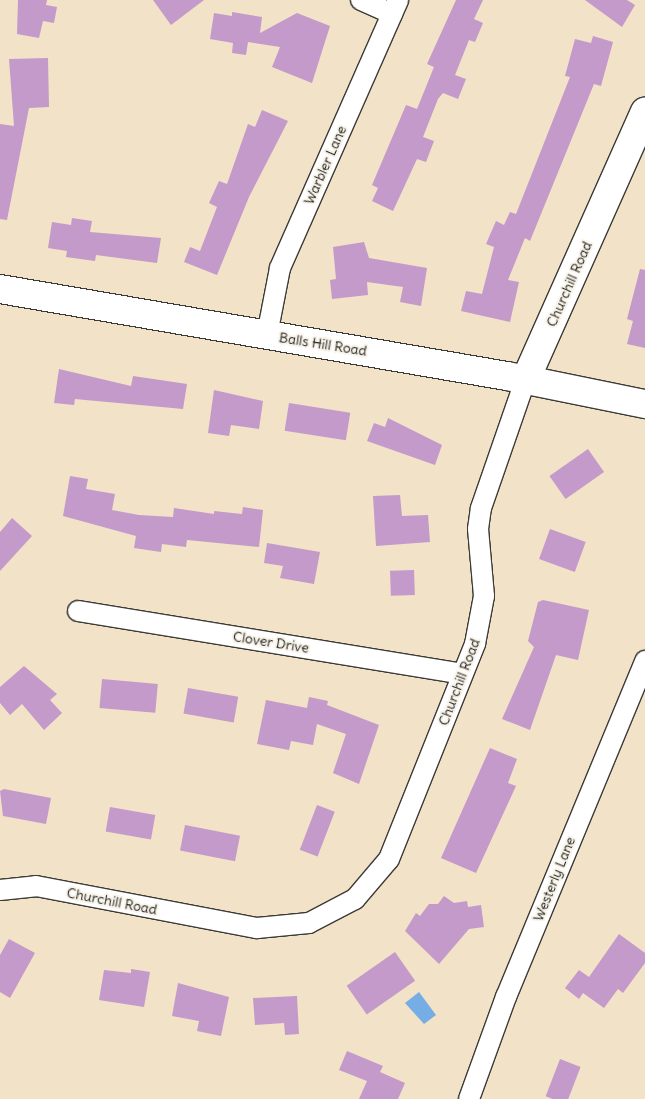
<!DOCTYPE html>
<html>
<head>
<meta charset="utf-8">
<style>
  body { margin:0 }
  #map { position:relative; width:645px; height:1099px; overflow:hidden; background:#f1e2c8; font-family:Delius,sans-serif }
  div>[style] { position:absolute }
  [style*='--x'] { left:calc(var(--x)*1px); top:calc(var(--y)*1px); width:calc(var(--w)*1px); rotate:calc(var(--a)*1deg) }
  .water>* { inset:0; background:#75ade4 }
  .building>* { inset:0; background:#c39ac9; transform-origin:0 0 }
  .roads { filter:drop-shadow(1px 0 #3c3a36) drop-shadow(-1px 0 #3c3a36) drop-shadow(0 1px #3c3a36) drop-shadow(0 -1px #3c3a36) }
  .street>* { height:20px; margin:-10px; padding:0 10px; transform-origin:10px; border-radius:10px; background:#fff }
  .secondary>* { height:28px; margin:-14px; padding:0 14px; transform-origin:14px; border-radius:14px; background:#fff }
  span { translate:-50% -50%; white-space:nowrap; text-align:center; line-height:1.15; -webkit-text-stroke:4px #f7f3e8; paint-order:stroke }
  .street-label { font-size:14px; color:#1c1c1c }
</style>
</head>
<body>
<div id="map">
  <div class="water">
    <i style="clip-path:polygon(419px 992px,436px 1015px,424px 1024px,405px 1003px)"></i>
  </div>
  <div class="building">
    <i style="clip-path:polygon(18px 0,47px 0,46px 5px,57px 7px,54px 23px,43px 21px,39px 38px,17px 34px)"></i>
    <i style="clip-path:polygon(153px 0,204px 0,171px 25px)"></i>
    <i style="clip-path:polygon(456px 0,483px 0,474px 19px,483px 23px,475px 42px,469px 40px,455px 75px,466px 79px,458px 99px,443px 93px,438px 99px,423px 137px,434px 141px,426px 162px,417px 159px,393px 211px,372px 201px,378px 188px,372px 185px,406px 105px,417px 109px,434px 67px,427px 64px)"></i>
    <i style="clip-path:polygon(585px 0,627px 0,635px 5px,622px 27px)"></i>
    <i style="clip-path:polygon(232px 12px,262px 17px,260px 33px,297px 13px,330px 26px,312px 83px,272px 67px,280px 47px,248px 42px,246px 55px,232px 53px,233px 43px,210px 39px,214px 13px,232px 16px)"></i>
    <i style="clip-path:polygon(593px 36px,613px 42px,601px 86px,594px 84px,530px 241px,525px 238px,508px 280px,519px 282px,510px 322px,461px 311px,466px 291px,482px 294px,494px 247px,486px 244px,496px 221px,504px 225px,510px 212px,516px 214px,570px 77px,565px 76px,575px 39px,591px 43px)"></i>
    <i style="clip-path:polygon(48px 58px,49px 107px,29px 108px,7px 220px,0 219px,0 124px,14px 126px,9px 59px)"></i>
    <i style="clip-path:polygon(262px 110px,288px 121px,249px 197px,217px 275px,184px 262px,190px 247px,200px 251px,217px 207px,209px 203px,219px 181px,227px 184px,248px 124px,255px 127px)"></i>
    <i style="clip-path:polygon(72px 218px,92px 221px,90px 232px,161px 238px,157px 263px,96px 255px,95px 261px,66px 257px,67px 251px,48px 248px,52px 222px,71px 225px)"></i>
    <i style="clip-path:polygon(364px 242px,369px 258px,427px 268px,421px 306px,400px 302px,403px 287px,367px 282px,368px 295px,332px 299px,330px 280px,336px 279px,333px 247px)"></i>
    <i style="clip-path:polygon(640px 269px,645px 270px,645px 348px,627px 344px,633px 321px,627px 319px)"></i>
    <i style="clip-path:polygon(59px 369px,131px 386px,133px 376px,187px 384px,183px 409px,75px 399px,74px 405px,54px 403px)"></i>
    <i style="clip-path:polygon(214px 390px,263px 401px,259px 429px,231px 425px,229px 436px,208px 433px)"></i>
    <i style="left:289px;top:403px;width:62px;height:28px;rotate:9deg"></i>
    <i style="clip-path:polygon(388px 418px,442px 445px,435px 465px,367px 441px,374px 423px,385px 427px)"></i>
    <i style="left:588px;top:449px;width:28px;height:47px;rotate:55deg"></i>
    <i style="clip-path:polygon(70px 476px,88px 479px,86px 489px,115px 494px,112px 510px,139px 515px,173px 517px,174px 508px,214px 514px,214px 511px,242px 514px,243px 507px,263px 510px,259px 547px,187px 540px,186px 547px,162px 544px,161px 552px,134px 548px,136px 536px,63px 516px)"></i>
    <i style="clip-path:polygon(400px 495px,402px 516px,428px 515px,430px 542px,376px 546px,373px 496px)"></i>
    <i style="clip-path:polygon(12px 518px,32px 536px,0 571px,0 532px)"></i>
    <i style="left:550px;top:529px;width:38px;height:32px;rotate:20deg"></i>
    <i style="clip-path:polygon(267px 543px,320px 552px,314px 584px,280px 578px,283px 566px,264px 563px)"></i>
    <i style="left:414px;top:570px;width:25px;height:24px;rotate:88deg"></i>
    <i style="clip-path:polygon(543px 600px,589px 610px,578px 660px,556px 655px,530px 730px,502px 719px,534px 647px,528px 641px,538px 602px)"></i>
    <i style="clip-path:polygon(24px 666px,57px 694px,50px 700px,62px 713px,44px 730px,22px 704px,10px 715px,0 703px,0 687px)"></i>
    <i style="left:102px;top:679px;width:56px;height:29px;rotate:5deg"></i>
    <i style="left:188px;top:688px;width:51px;height:26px;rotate:10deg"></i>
    <i style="clip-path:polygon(309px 697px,328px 701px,327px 705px,379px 725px,359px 784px,333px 773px,346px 734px,317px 724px,313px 745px,291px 741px,289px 750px,257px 744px,266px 700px,307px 708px)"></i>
    <i style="clip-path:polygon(490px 748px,517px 759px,508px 783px,516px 786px,476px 873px,441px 858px)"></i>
    <i style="clip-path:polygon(4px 789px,51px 798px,46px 824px,3px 816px,0 791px)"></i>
    <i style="left:317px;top:805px;width:19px;height:48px;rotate:21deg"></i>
    <i style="left:110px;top:807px;width:46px;height:25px;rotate:10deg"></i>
    <i style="left:185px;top:825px;width:56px;height:26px;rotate:11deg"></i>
    <i style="clip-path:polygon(444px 896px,454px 903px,467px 901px,468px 907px,481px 905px,484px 927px,469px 929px,439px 964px,405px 931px,416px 913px,420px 916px,429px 904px,438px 904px)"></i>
    <i style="clip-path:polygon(619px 934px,645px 953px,645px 963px,623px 993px,618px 989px,604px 1008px,583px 993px,579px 999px,565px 988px,579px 970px,589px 977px)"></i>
    <i style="clip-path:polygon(9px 939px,35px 953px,10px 998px,0 992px,0 955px)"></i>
    <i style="left:395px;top:952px;width:35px;height:59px;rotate:55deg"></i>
    <i style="clip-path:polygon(131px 969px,150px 972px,144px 1007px,99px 1000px,104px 970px,131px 973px)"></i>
    <i style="clip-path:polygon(178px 983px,229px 997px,221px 1036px,197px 1031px,199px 1021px,172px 1016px)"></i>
    <i style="clip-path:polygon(297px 996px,299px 1034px,285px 1035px,284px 1023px,255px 1025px,253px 998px)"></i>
    <i style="clip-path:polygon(347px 1051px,383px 1066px,380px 1072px,405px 1083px,398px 1099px,359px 1099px,367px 1081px,339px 1070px)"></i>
    <i style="left:560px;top:1059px;width:22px;height:40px;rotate:21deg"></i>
  </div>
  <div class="roads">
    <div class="street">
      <i style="--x:361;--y:0;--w:34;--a:24"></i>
      <i style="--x:267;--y:335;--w:68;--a:-79"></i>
      <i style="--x:280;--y:268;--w:293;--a:-66.2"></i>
      <i style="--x:78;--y:611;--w:389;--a:9.3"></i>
      <i style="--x:0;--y:890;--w:36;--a:-6"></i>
      <i style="--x:36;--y:886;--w:225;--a:10.8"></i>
      <i style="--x:257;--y:928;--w:52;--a:-5.5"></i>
      <i style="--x:309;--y:923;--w:52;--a:-27.6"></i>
      <i style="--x:355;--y:899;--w:52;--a:-49.6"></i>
      <i style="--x:389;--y:859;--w:232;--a:-68.2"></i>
      <i style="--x:475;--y:644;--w:49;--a:-79.4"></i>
      <i style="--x:484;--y:596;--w:67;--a:-95.1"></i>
      <i style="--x:478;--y:529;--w:21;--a:-82"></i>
      <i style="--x:481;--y:508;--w:134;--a:-70.9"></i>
      <i style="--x:469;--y:1099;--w:109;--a:-70.1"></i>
      <i style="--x:506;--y:997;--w:364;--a:-67.5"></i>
    </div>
    <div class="secondary">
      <i style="--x:0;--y:289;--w:514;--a:9.74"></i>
      <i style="--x:507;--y:376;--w:141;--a:11.5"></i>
      <i style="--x:525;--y:381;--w:295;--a:-66"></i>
    </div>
  </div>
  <div class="street-label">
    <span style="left:325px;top:165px;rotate:-66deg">Warbler Lane</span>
    <span style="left:569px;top:284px;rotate:-66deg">Churchill Road</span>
    <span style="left:323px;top:344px;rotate:9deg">Balls Hill Road</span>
    <span style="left:271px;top:642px;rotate:9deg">Clover Drive</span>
    <span style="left:459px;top:682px;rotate:-69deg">Churchill Road</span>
    <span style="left:554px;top:879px;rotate:-68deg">Westerly Lane</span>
    <span style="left:112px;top:901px;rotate:11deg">Churchill Road</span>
  </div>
</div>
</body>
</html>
